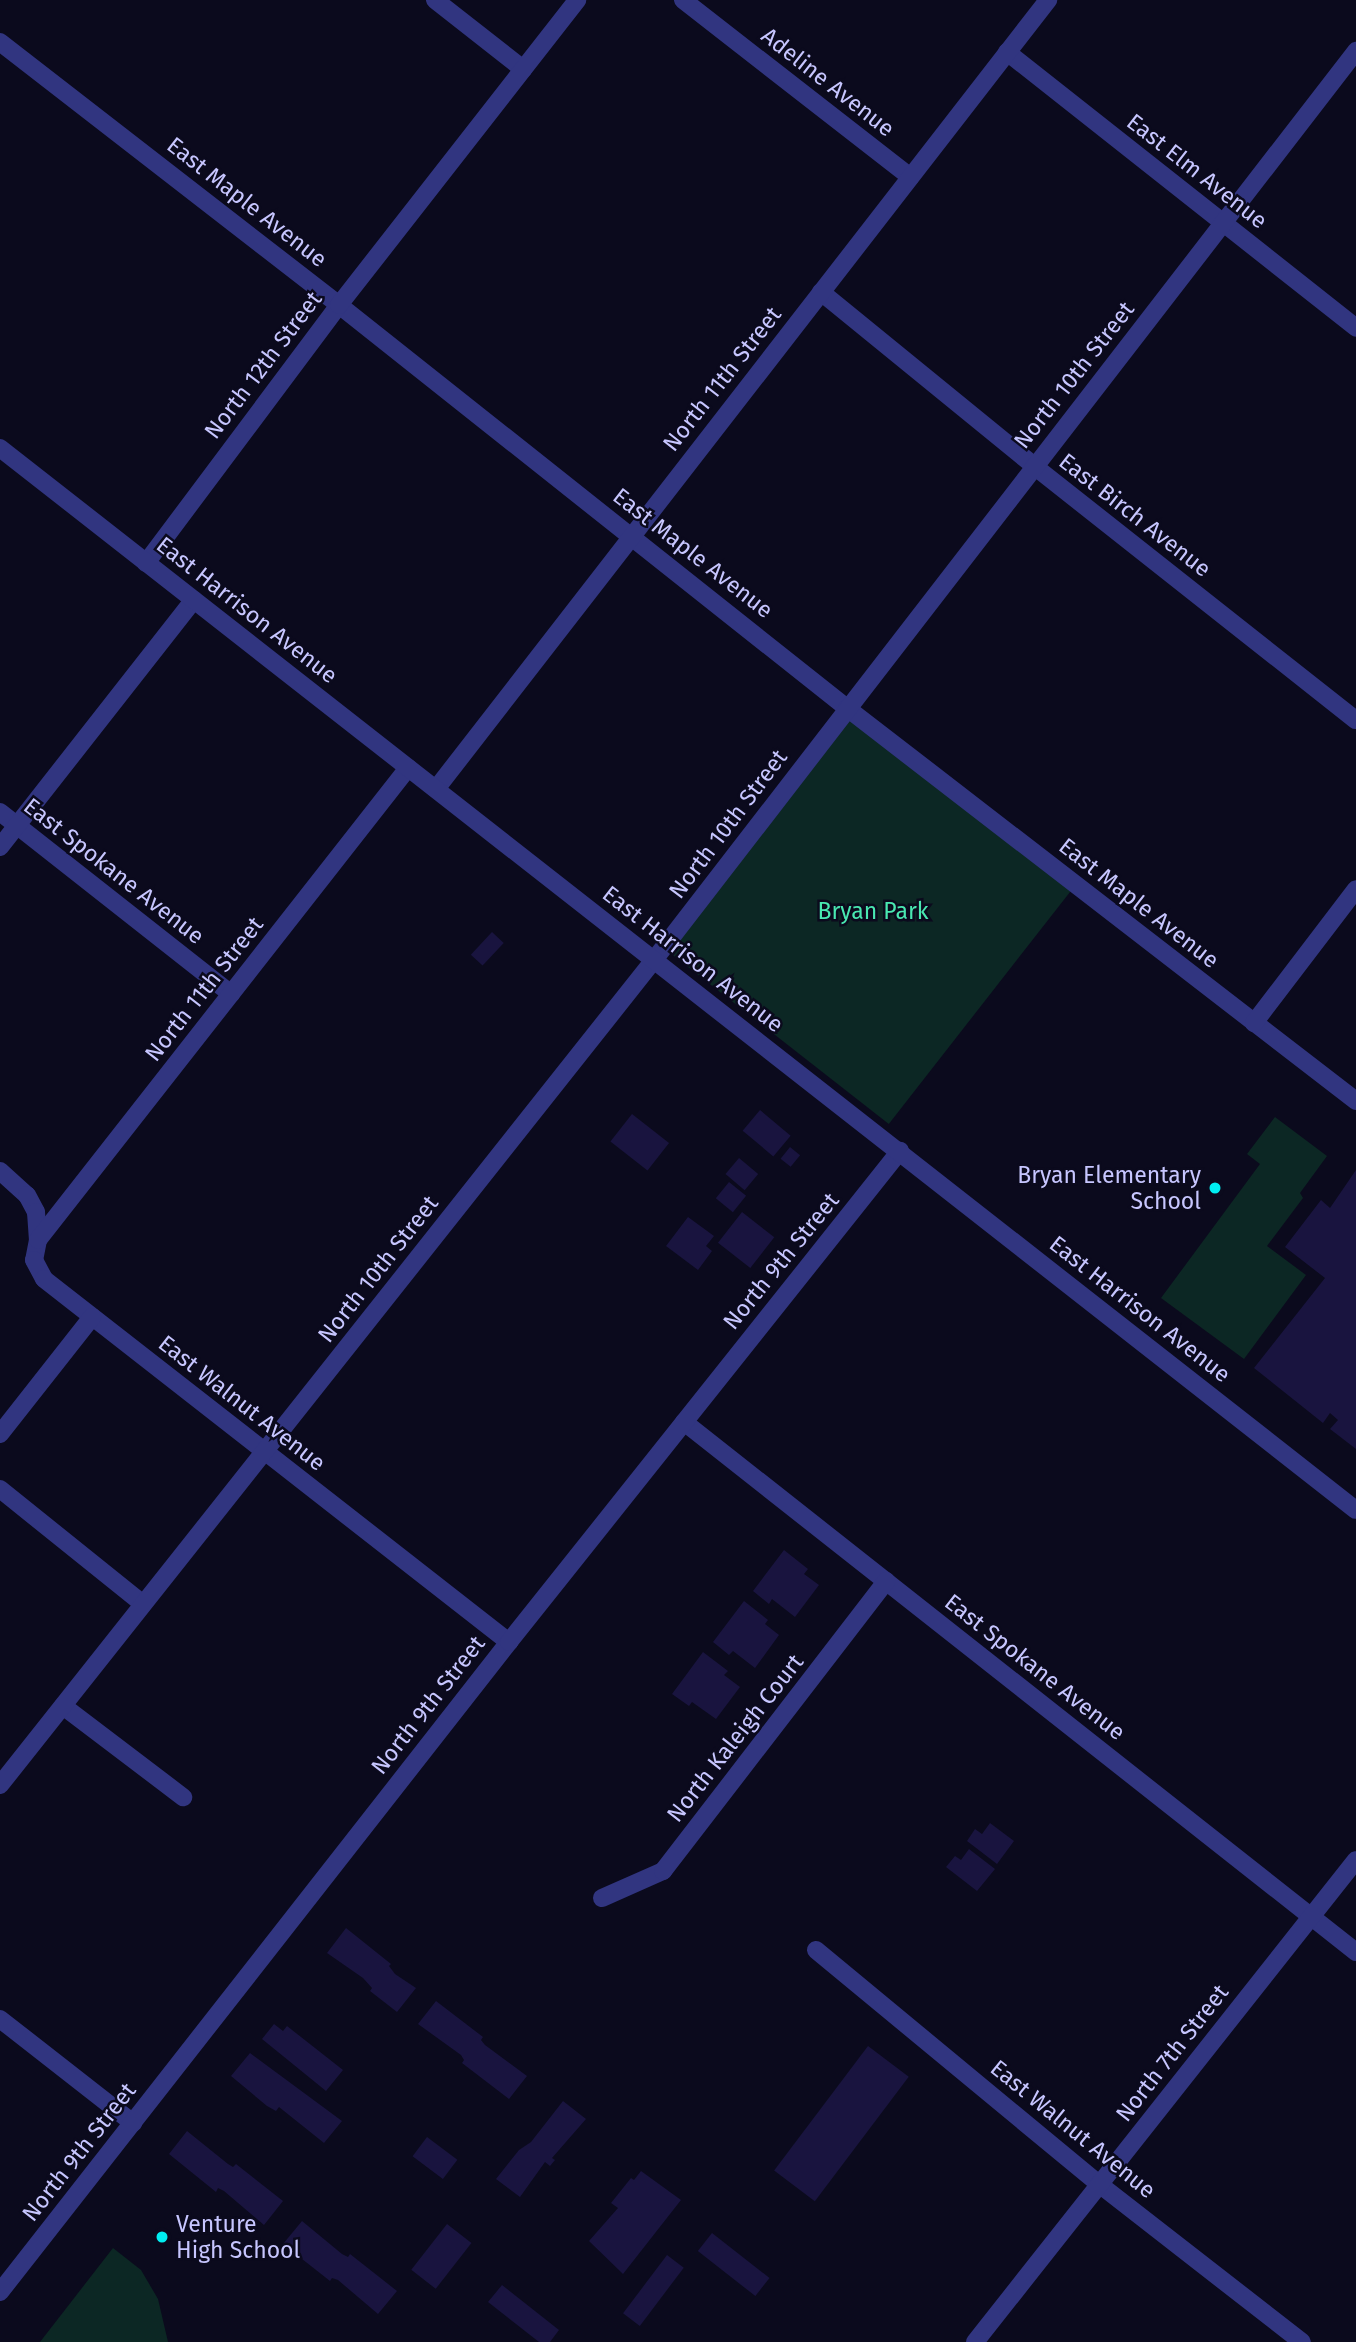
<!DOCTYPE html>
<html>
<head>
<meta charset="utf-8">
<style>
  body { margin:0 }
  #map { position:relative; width:1356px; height:2342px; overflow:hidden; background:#0b0a1d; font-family:"Fira Sans",sans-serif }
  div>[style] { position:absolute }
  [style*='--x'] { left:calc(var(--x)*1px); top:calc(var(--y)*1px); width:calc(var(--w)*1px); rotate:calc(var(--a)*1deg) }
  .green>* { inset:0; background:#0c2724; transform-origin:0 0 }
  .building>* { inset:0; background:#19143f; transform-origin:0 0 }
  .minor>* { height:18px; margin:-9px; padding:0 9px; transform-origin:9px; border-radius:9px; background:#313580 }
  .tertiary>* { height:18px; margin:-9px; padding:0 9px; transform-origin:9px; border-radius:9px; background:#313580 }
  .dots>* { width:19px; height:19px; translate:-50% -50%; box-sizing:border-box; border:4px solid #0b0a1d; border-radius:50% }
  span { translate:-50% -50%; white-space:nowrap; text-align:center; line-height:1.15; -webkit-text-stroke:5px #0b0a1d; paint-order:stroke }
  .street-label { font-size:23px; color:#c7c6ff }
  .park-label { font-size:23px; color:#49e8b1 }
  .poi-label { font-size:23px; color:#c7c6ff }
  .right { translate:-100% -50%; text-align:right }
  .left { translate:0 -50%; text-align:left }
</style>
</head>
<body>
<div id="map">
  <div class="green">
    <i style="left:847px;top:708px;width:289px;height:302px;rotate:38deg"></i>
    <i style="clip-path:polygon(1275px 1117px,1327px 1156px,1300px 1193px,1303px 1198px,1267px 1246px,1306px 1275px,1244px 1359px,1161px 1298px,1260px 1164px,1247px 1154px)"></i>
    <i style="clip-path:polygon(113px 2248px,141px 2270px,158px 2299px,168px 2342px,40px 2342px)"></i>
  </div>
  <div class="building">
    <i style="left:492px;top:932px;width:16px;height:31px;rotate:43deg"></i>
    <i style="left:760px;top:1110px;width:40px;height:27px;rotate:40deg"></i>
    <i style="left:632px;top:1114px;width:47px;height:35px;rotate:38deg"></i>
    <i style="left:790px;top:1147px;width:13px;height:15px;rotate:39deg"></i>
    <i style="left:739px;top:1158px;width:25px;height:21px;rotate:40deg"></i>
    <i style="clip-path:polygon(1356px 1170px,1356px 1449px,1330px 1429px,1338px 1420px,1330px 1413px,1323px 1423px,1254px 1368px,1325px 1278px,1285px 1247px,1321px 1200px,1330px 1208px)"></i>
    <i style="left:729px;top:1182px;width:22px;height:21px;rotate:39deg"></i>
    <i style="left:742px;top:1212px;width:41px;height:39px;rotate:38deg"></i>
    <i style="clip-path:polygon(688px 1217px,714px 1236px,706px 1246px,712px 1251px,698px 1270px,666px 1246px)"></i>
    <i style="clip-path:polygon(784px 1550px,808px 1569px,804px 1574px,819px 1585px,795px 1617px,772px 1599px,769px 1604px,753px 1591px)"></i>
    <i style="clip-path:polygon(744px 1601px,768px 1620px,765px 1624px,779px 1635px,755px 1668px,733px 1651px,729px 1655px,713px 1642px)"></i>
    <i style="clip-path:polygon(703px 1652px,728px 1671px,724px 1675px,740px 1687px,716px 1719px,692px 1702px,689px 1706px,672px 1694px)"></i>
    <i style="clip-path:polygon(990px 1823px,1014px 1841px,997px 1864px,967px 1841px,975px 1829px,982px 1834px)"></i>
    <i style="clip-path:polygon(969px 1849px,995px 1869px,977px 1891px,946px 1867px,955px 1856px,961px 1860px)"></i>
    <i style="clip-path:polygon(346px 1928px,391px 1964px,389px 1966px,395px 1974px,416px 1988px,397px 2012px,370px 1991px,372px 1988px,363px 1978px,327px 1953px)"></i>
    <i style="clip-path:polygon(436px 2001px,483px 2037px,481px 2040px,485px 2045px,527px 2076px,509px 2099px,462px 2063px,464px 2060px,461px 2055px,418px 2024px)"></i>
    <i style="clip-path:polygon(274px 2024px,283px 2031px,287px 2026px,343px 2070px,326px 2091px,262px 2039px)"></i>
    <i style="left:868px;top:2046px;width:51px;height:156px;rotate:37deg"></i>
    <i style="clip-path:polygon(250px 2053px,342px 2121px,324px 2143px,279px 2107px,276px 2111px,267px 2106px,231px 2076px)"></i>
    <i style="clip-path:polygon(563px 2101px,586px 2119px,552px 2158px,555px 2160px,550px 2166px,545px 2162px,520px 2197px,496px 2179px,519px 2150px,531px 2142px)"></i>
    <i style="clip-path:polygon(187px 2131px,228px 2164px,233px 2167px,236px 2164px,283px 2201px,264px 2225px,224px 2191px,218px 2188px,216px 2192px,169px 2154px)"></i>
    <i style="left:427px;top:2137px;width:38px;height:24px;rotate:37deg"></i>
    <i style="clip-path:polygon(641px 2171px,681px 2200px,623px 2274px,589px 2241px,618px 2208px,611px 2203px,631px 2178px,634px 2180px)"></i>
    <i style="clip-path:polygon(302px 2221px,342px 2254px,348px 2257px,350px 2254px,397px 2291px,378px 2314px,338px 2280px,332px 2278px,330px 2281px,283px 2244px)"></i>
    <i style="left:447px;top:2224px;width:31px;height:58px;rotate:38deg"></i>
    <i style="left:712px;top:2233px;width:73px;height:23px;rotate:38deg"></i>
    <i style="left:667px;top:2255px;width:21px;height:73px;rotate:37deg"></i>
    <i style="clip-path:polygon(502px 2285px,559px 2330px,550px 2342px,539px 2342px,488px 2302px)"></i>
  </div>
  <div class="minor">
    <i style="--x:435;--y:0;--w:112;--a:38.1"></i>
    <i style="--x:683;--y:0;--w:288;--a:37.9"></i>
    <i style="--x:0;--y:42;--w:429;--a:37.8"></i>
    <i style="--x:339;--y:305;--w:648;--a:38.43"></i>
    <i style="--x:847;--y:708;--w:643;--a:37.67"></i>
    <i style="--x:1007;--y:52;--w:445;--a:38.3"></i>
    <i style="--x:821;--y:292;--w:275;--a:39.2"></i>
    <i style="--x:1034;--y:466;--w:410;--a:38.3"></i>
    <i style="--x:146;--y:563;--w:322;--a:-53.2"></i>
    <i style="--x:339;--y:305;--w:387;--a:-52"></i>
    <i style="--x:436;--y:789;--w:999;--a:-52.2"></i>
    <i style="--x:0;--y:812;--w:294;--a:38.2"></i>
    <i style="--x:0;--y:847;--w:314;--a:-51.9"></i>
    <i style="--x:1254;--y:1023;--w:168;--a:-52.7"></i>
    <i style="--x:0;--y:1171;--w:36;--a:42"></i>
    <i style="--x:27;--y:1195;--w:19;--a:62"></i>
    <i style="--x:36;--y:1212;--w:28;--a:86"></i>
    <i style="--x:38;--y:1240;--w:20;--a:101"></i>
    <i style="--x:34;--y:1260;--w:21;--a:62"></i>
    <i style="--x:44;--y:1279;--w:590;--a:37.98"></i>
    <i style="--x:38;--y:1240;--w:600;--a:-51.91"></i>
    <i style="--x:684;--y:1422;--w:856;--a:38.26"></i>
    <i style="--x:0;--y:1434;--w:149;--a:-51.8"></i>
    <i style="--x:0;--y:1489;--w:182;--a:38.8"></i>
    <i style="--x:63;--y:1706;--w:151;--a:37.2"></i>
    <i style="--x:0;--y:1785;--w:1053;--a:-51.6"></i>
    <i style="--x:654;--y:960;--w:1149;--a:-52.32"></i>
    <i style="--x:602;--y:1898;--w:67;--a:-23.9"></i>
    <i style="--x:663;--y:1871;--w:366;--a:-52.4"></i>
    <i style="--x:816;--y:1950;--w:367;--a:39.6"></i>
    <i style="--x:1099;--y:2184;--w:257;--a:37.9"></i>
    <i style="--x:0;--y:2019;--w:169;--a:38"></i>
    <i style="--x:0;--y:2292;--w:826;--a:-51.94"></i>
    <i style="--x:509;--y:1642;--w:628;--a:-51.47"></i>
    <i style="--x:975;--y:2342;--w:614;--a:-51.68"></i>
  </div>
  <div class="tertiary">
    <i style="--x:0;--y:448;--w:1722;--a:38.07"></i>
  </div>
  <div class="dots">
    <i style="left:1215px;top:1188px;background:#00eef1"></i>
    <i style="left:162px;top:2237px;background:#00eef1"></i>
  </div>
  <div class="street-label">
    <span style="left:828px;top:82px;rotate:38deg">Adeline Avenue</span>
    <span style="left:1197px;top:171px;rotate:38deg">East Elm Avenue</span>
    <span style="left:247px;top:202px;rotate:38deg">East Maple Avenue</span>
    <span style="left:263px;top:365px;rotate:-53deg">North 12th Street</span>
    <span style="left:1074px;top:375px;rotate:-52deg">North 10th Street</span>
    <span style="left:722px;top:379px;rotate:-52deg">North 11th Street</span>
    <span style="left:1135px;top:515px;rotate:38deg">East Birch Avenue</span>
    <span style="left:693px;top:553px;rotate:38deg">East Maple Avenue</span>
    <span style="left:247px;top:610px;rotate:38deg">East Harrison Avenue</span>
    <span style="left:728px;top:824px;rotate:-53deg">North 10th Street</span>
    <span style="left:114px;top:871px;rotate:38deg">East Spokane Avenue</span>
    <span style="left:1139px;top:903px;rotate:38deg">East Maple Avenue</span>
    <span style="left:693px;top:959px;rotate:38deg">East Harrison Avenue</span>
    <span style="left:204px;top:989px;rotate:-52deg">North 11th Street</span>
    <span style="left:781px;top:1261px;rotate:-51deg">North 9th Street</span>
    <span style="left:378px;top:1269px;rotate:-52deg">North 10th Street</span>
    <span style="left:1140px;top:1309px;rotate:38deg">East Harrison Avenue</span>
    <span style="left:242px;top:1403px;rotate:38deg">East Walnut Avenue</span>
    <span style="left:1035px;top:1667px;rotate:38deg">East Spokane Avenue</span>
    <span style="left:428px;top:1705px;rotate:-52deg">North 9th Street</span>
    <span style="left:735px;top:1738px;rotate:-52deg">North Kaleigh Court</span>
    <span style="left:1172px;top:2053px;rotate:-52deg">North 7th Street</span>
    <span style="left:1073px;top:2129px;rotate:39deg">East Walnut Avenue</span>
    <span style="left:79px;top:2152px;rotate:-52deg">North 9th Street</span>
  </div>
  <div class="park-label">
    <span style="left:873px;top:911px">Bryan Park</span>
  </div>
  <div class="poi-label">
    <span class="right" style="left:1201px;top:1188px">Bryan Elementary<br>School</span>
    <span class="left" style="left:176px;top:2237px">Venture<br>High School</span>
  </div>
</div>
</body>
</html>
